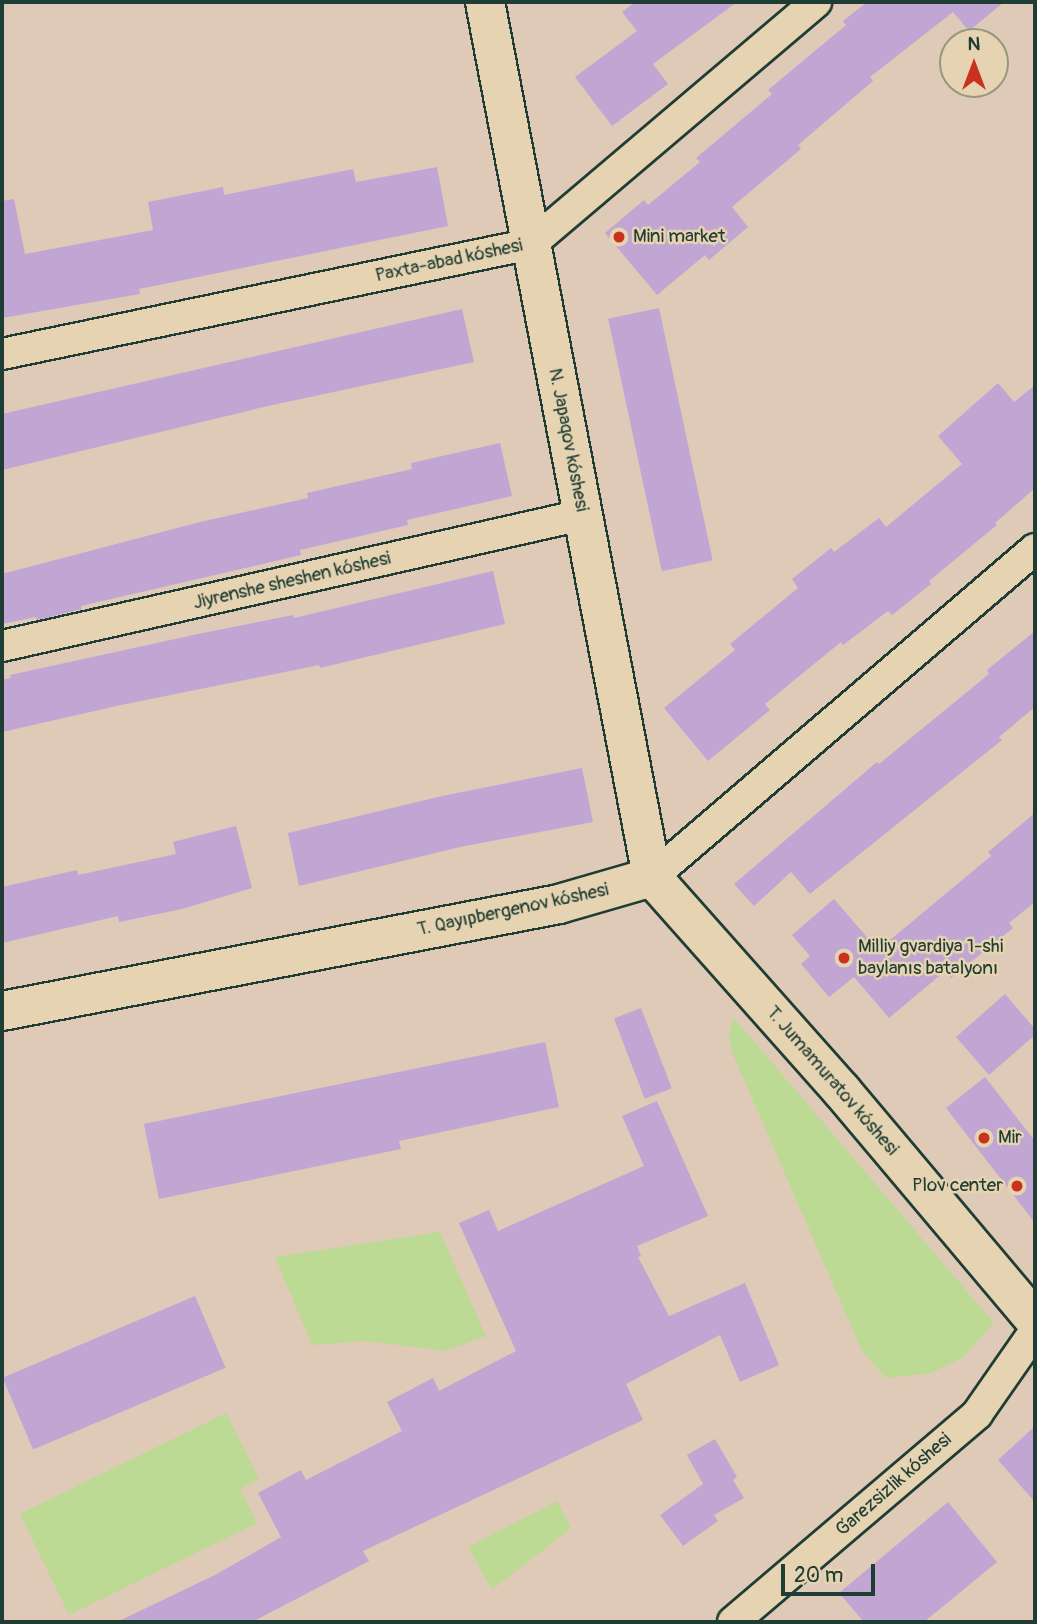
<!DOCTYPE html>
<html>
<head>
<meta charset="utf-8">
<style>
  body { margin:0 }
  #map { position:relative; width:1037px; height:1624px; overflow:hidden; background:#dfcab8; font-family:Pangolin,sans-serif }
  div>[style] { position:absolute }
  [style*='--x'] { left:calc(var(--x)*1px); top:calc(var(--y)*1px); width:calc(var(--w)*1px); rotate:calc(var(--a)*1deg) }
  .green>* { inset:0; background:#bcda93 }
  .building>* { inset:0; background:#c1a5d2; transform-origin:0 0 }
  .roads { filter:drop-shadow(2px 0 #1f3d34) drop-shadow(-2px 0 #1f3d34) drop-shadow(0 2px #1f3d34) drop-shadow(0 -2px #1f3d34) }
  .street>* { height:30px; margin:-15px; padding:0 15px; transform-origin:15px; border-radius:15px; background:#e6d3b1 }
  .secondary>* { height:38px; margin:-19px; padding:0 19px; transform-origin:19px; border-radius:19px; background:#e6d3b1 }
  .dots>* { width:19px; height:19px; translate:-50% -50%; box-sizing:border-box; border:4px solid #e6d3b1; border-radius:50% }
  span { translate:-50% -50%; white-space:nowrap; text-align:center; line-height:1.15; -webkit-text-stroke:5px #e6d3b1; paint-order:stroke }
  .poi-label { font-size:19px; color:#1f3d34 }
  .left { translate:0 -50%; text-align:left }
  .right { translate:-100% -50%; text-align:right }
  .street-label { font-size:19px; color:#1f3d34 }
  .frame { position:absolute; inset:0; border:4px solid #1f3d34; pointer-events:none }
  .north { position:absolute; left:939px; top:28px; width:70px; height:70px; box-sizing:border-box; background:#e6d3b1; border:2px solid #96977f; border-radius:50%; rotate:0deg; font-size:19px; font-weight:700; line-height:28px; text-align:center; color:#1f3d34 }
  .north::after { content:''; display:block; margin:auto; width:24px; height:32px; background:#c8321e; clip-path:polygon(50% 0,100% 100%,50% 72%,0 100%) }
  .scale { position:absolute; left:781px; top:1564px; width:94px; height:32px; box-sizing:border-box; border:4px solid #1f3d34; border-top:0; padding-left:9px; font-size:21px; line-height:24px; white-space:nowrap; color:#1f3d34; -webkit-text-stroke:5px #e6d3b1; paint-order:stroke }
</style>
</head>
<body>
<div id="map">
  <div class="green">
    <i style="clip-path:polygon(734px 1018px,994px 1323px,962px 1358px,931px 1373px,886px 1378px,862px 1351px,731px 1050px,729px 1033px)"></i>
    <i style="clip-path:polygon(440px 1232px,486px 1336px,445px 1351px,366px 1341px,312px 1345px,275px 1257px)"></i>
    <i style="clip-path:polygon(226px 1413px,259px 1479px,240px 1489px,257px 1523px,69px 1615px,20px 1514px)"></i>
    <i style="clip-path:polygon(557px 1501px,571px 1528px,492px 1590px,468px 1547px)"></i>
  </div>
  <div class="building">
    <i style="clip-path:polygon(635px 2px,737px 2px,653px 64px,668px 84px,612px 126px,575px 77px,637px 31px,622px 12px)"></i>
    <i style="clip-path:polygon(867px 2px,1004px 2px,969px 31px,953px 12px,870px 77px,873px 81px,798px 145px,801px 149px,732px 207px,748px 227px,709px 260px,705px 255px,657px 295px,605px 233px,644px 200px,648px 205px,700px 162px,696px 158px,772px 94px,768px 90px,846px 25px,843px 21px)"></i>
    <i style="clip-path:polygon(437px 167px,448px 226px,139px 289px,140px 294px,2px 318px,2px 201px,14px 199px,25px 254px,153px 230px,148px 202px,223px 187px,224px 195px,353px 169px,356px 182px)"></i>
    <i style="left:659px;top:308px;width:258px;height:52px;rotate:78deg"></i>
    <i style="clip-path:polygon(462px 309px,474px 362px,268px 406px,2px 470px,2px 414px)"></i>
    <i style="clip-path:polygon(998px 383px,1014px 402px,1035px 385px,1035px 488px,995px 523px,997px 525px,929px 581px,931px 584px,892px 615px,888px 611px,843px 645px,841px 642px,765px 704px,770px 710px,708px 761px,664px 708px,735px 650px,730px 644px,798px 588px,792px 579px,831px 548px,834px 552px,879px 518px,886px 527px,962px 464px,938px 436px)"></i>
    <i style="clip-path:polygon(500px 443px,512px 496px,407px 520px,408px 525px,300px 550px,301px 555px,81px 606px,82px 609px,37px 620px,36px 617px,2px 624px,2px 574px,200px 522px,308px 498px,307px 493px,412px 469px,411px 463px)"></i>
    <i style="clip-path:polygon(493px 571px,505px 624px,320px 668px,319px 665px,121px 705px,2px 732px,2px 680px,11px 678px,10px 675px,198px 634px,293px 615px,294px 618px)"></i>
    <i style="clip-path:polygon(1035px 631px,1035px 707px,999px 737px,1002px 740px,810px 894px,791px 872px,754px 906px,734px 884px,877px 762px,879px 764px,989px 674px,987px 670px)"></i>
    <i style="clip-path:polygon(582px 768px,593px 822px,460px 847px,299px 886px,288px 833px,442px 796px)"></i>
    <i style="clip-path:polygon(1035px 813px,1035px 902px,1009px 923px,1013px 928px,951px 978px,945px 971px,889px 1018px,854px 977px,829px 997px,801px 964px,810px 956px,792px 935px,834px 899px,878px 950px,991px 856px,988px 852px)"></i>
    <i style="clip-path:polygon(236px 826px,252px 888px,182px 909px,119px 922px,118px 916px,2px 943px,2px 887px,77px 870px,78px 875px,176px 854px,173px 842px)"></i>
    <i style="clip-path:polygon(1005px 994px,1035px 1029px,1035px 1035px,989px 1075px,956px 1037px)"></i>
    <i style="left:641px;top:1008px;width:86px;height:29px;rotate:69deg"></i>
    <i style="clip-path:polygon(545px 1042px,559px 1107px,399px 1141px,401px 1149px,159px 1199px,144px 1124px)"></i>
    <i style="clip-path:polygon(985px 1077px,1035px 1141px,1035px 1223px,946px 1108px)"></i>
    <i style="clip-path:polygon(657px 1101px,708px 1216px,637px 1246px,641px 1256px,638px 1257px,669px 1316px,745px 1283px,779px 1365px,740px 1382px,720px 1335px,626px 1384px,643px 1420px,363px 1551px,369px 1561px,252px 1622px,117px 1622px,217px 1574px,281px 1537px,258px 1493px,301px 1470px,306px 1480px,402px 1431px,387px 1402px,433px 1378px,439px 1391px,516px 1351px,459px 1223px,489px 1210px,498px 1231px,644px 1166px,622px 1116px)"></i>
    <i style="left:195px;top:1296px;width:78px;height:209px;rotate:67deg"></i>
    <i style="clip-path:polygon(1035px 1426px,1035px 1502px,998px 1460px)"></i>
    <i style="clip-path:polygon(715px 1439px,737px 1477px,733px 1480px,744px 1498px,714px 1515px,718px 1521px,683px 1546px,660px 1515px,703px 1484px,687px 1455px)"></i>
    <i style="clip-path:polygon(948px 1502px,997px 1562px,924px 1622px,864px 1622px,839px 1593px)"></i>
  </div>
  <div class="roads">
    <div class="street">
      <i style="--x:2;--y:354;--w:540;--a:-11.75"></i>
      <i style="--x:531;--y:244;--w:374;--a:-40.3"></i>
      <i style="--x:2;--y:646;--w:595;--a:-12.73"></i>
      <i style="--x:652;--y:877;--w:504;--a:-40.58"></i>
      <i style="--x:733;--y:1622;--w:321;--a:-40.4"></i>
      <i style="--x:977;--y:1414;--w:101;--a:-55.1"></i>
    </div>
    <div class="secondary">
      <i style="--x:485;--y:2;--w:891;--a:79.19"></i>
      <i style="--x:652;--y:877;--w:286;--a:48.4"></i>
      <i style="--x:842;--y:1091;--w:299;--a:49.9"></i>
      <i style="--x:2;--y:1011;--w:567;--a:-10.87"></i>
      <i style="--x:559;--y:904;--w:97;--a:-16.2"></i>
    </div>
  </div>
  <div class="dots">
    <i style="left:619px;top:237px;background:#c8321e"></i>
    <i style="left:844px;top:958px;background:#c8321e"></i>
    <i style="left:984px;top:1138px;background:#c8321e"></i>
    <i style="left:1017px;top:1186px;background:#c8321e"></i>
  </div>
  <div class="poi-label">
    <span class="left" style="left:633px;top:237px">Mini market</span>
    <span class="left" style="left:858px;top:958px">Milliy gvardiya 1-shi<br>baylanıs batalyonı</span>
    <span class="left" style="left:998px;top:1138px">Mir</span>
    <span class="right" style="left:1003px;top:1186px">Plov center</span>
  </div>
  <div class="street-label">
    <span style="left:449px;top:261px;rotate:-12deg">Paxta-abad kóshesi</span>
    <span style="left:568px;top:440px;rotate:79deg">N. Japaqov kóshesi</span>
    <span style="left:292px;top:581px;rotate:-13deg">Jiyrenshe sheshen kóshesi</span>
    <span style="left:513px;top:910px;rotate:-12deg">T. Qayıpbergenov kóshesi</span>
    <span style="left:832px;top:1081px;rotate:49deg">T. Jumamuratov kóshesi</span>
    <span style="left:894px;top:1485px;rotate:-41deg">Ǵarezsizlik kóshesi</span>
  </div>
  <div class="frame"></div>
  <div class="north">N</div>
  <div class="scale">20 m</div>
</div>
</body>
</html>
